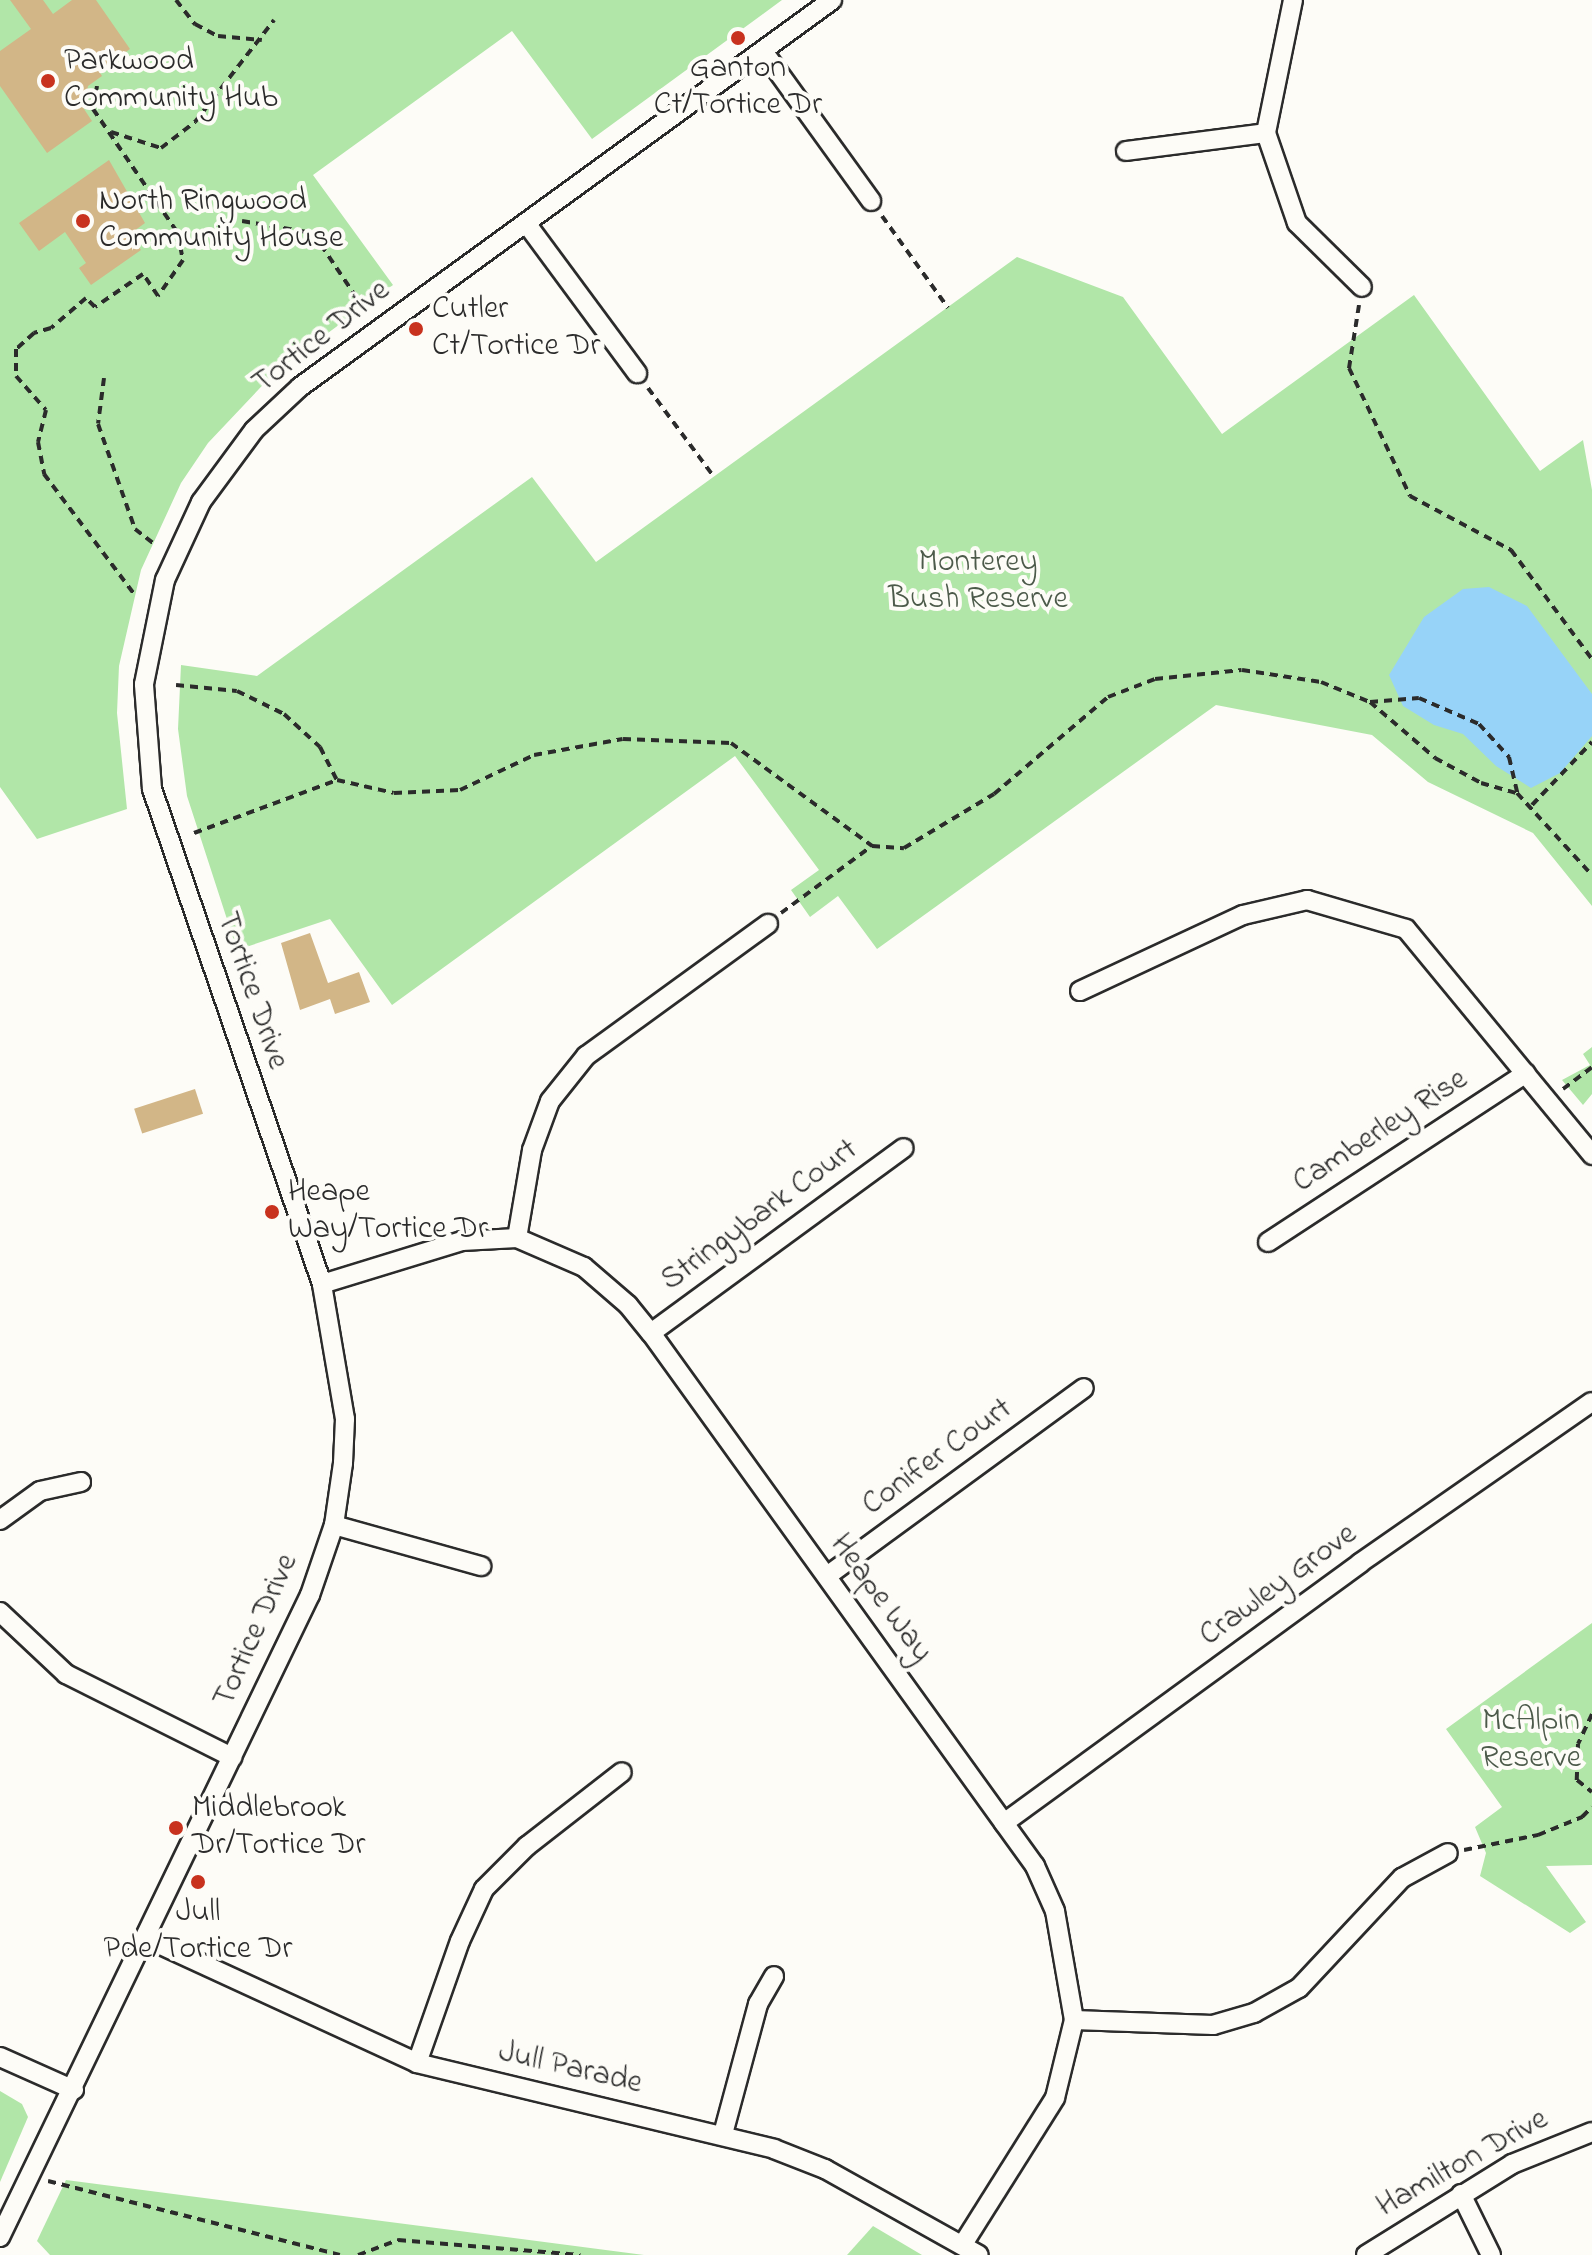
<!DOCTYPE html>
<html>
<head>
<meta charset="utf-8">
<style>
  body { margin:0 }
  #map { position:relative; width:1592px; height:2255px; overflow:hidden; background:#fdfcf7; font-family:"Indie Flower",sans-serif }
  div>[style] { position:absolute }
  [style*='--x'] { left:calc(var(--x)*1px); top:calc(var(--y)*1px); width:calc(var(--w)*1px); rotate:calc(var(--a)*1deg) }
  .green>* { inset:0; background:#b1e6a8 }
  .water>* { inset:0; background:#97d3f8 }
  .building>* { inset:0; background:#d2b687; transform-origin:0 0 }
  .path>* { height:4px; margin-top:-2px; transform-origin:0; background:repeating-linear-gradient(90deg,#2b2b2b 0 8px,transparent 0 14px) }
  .roads { filter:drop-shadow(2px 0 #2b2b2b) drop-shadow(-2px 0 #2b2b2b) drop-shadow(0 2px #2b2b2b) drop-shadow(0 -2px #2b2b2b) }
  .street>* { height:18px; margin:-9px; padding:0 9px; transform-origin:9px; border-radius:9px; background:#fdfcf7 }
  .dots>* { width:22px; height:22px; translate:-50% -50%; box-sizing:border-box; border:4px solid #fdfcf7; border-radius:50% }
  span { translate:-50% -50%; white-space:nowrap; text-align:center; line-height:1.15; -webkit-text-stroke:8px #fdfcf7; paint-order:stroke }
  .poi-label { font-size:32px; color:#2b2b2b }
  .left { translate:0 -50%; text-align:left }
  .street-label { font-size:32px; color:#2b2b2b }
  .park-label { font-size:32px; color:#4c5a4a }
</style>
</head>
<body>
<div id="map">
  <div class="green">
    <i style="clip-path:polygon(0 0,782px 0,592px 139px,512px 31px,313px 175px,393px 285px,275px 372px,208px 443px,181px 483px,141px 570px,119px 666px,117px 713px,127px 809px,37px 839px,0 787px)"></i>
    <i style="clip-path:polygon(1017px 257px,1123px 297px,1222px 434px,1414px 295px,1540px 471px,1583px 440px,1592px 490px,1592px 906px,1533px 833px,1428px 782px,1372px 735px,1216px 705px,877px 949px,838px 896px,810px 917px,791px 890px,819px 870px,735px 756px,392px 1005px,330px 919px,237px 950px,187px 796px,178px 729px,181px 665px,257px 676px,532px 477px,596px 562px)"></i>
    <i style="clip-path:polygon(1592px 1047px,1592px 1094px,1583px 1105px,1562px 1080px,1590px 1065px,1583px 1054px)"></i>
    <i style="clip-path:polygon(1592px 1623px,1592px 1865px,1546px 1866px,1586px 1922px,1570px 1933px,1480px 1876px,1486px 1853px,1475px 1827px,1502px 1807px,1446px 1729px)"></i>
    <i style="clip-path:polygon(0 2091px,22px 2104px,28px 2117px,0 2182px)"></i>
    <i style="clip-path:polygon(66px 2180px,644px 2255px,50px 2255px,37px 2241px)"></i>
    <i style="clip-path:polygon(873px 2226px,922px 2255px,847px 2255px)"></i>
  </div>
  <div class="water">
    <i style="clip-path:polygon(1489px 587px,1527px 606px,1592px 694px,1592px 736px,1560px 773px,1531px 788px,1496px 766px,1463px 734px,1434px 725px,1403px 706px,1389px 675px,1424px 617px,1463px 589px)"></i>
  </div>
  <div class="building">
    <i style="clip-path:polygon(10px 0,43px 0,53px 14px,72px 0,96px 0,130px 49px,99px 71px,102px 76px,88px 86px,84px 109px,92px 121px,47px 153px,0 86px,0 51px,31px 29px)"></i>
    <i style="clip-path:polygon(109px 160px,145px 223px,130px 234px,141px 250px,91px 285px,79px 268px,86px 263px,65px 232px,39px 251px,19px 223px)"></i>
    <i style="clip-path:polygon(310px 933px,328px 983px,359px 972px,370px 1002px,335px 1014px,330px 999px,300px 1010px,281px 943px)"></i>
    <i style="left:195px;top:1089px;width:26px;height:64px;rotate:72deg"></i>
  </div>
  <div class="path">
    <i style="--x:176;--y:0;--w:31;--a:52"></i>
    <i style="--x:195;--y:24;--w:26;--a:28"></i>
    <i style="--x:218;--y:36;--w:44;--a:5.2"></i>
    <i style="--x:97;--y:86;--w:23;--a:100"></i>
    <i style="--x:93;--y:109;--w:150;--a:55.6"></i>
    <i style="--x:178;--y:233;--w:27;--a:80"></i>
    <i style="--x:183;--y:260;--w:44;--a:124.8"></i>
    <i style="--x:158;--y:296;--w:27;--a:-124"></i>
    <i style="--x:143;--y:274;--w:58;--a:145.5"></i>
    <i style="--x:95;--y:307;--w:13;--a:-135"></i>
    <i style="--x:86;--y:298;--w:46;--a:139.4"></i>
    <i style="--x:51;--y:328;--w:18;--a:164"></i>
    <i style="--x:34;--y:333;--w:24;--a:138"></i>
    <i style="--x:16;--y:349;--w:27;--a:90"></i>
    <i style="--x:16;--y:376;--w:45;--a:48.6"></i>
    <i style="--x:46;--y:410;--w:33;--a:104"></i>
    <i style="--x:38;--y:442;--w:33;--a:79"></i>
    <i style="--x:44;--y:474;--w:151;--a:53.1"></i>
    <i style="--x:111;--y:132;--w:52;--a:17.7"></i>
    <i style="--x:161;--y:148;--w:43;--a:-37.4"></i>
    <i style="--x:195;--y:122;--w:129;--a:-52.2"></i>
    <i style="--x:882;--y:216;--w:113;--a:54.3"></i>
    <i style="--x:242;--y:221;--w:72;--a:9.6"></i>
    <i style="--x:313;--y:233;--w:89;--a:56"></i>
    <i style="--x:1359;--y:305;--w:64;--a:99"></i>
    <i style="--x:1349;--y:368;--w:142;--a:64.5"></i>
    <i style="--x:1410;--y:496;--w:115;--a:28.1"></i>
    <i style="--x:1511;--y:550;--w:136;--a:53.4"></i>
    <i style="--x:104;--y:378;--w:46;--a:97.4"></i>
    <i style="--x:98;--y:424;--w:111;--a:70.6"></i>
    <i style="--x:135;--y:529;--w:23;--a:38"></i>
    <i style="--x:648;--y:388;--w:111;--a:53.4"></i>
    <i style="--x:176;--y:685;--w:61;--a:5.6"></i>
    <i style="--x:237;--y:691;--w:52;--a:26.1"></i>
    <i style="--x:284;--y:714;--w:49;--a:42.5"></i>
    <i style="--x:320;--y:747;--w:37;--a:63"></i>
    <i style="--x:337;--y:780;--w:58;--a:12.8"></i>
    <i style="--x:394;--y:793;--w:66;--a:-2.6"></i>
    <i style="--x:460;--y:790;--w:82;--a:-25.3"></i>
    <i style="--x:534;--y:755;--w:90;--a:-10.2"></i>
    <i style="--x:623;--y:739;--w:108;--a:2.1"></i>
    <i style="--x:731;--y:743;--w:175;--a:36.1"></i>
    <i style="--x:872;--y:846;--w:32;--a:4"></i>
    <i style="--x:904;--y:848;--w:105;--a:-31"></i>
    <i style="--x:994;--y:794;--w:150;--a:-40.4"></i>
    <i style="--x:1108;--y:697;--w:50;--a:-21"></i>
    <i style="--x:1155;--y:679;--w:87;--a:-5.9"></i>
    <i style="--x:1242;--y:670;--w:80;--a:8.6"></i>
    <i style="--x:1321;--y:682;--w:53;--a:22.2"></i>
    <i style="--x:1370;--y:702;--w:86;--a:40.7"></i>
    <i style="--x:1435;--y:758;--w:52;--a:28.5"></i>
    <i style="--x:1481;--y:783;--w:37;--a:16"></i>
    <i style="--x:1517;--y:793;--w:111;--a:47.6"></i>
    <i style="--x:1370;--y:702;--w:49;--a:-4.7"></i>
    <i style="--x:1419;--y:698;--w:65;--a:23.4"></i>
    <i style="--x:1479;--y:724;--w:45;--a:47.7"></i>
    <i style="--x:1509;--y:757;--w:37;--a:77"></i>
    <i style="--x:1532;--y:805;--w:87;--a:-46.4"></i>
    <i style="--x:194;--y:833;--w:153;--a:-20.3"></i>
    <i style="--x:781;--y:913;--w:113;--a:-36.4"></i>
    <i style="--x:1563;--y:1089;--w:36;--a:-37"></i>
    <i style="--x:1592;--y:1714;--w:33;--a:115"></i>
    <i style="--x:1578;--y:1744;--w:36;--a:92"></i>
    <i style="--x:1577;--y:1780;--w:19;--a:39"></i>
    <i style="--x:1464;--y:1850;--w:76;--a:-11.5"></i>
    <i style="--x:1538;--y:1835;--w:48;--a:-22.2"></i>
    <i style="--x:1582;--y:1817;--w:14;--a:-45"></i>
    <i style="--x:48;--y:2181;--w:301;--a:14.2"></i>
    <i style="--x:358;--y:2255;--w:43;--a:-20.6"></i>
    <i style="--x:398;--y:2240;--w:183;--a:4.7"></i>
  </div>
  <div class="roads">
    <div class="street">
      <i style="--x:1293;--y:0;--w:136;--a:101.5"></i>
      <i style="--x:1266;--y:133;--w:95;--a:71"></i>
      <i style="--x:1297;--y:223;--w:91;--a:44.6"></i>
      <i style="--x:763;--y:51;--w:185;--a:54.2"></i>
      <i style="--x:1126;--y:151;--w:141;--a:-7.3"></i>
      <i style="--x:526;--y:223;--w:187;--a:53.5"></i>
      <i style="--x:1080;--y:991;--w:180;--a:-25"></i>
      <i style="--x:1243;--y:915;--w:66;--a:-13.2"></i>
      <i style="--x:1307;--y:900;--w:103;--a:16.3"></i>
      <i style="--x:1406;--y:929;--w:293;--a:50.5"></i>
      <i style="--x:517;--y:1238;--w:89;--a:-80.3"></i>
      <i style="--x:532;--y:1150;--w:52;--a:-69.8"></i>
      <i style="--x:550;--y:1101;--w:58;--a:-51.3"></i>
      <i style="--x:586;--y:1056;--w:225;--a:-36"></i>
      <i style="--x:1268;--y:1242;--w:308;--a:-33.2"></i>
      <i style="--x:322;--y:1284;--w:146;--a:-17.1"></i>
      <i style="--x:462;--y:1241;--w:55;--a:-3.1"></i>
      <i style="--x:517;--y:1238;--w:73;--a:23.4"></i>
      <i style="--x:584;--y:1267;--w:58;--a:40.8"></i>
      <i style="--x:628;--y:1305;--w:36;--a:51"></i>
      <i style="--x:651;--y:1333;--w:657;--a:54.23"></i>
      <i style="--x:1035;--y:1866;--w:49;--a:66"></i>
      <i style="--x:1055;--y:1911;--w:111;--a:80.1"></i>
      <i style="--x:1074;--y:2020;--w:80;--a:103.7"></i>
      <i style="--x:1055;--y:2098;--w:173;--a:122.2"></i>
      <i style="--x:651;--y:1333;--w:313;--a:-36.2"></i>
      <i style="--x:0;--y:1520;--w:49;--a:-35.9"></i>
      <i style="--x:40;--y:1491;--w:42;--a:-12.4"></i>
      <i style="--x:334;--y:1525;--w:153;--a:15.6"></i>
      <i style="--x:827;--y:1576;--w:318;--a:-36.2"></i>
      <i style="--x:0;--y:1612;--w:91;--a:43.2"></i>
      <i style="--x:66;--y:1674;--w:186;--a:26.6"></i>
      <i style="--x:1004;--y:1823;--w:441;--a:-36.1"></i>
      <i style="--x:1360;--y:1563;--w:282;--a:-34.8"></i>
      <i style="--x:148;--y:1939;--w:296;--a:24.7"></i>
      <i style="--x:417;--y:2063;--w:367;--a:13.5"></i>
      <i style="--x:774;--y:2149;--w:55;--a:21.4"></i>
      <i style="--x:825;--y:2169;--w:176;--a:29.2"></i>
      <i style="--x:1074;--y:2020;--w:139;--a:2.1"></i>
      <i style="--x:1213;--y:2025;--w:43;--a:-16.3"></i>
      <i style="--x:1254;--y:2013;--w:51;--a:-29.1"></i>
      <i style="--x:1299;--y:1988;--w:151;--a:-46.9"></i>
      <i style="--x:1402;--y:1878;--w:52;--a:-28.5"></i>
      <i style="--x:0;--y:2057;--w:81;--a:24"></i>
      <i style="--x:417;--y:2063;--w:129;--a:-70.6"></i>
      <i style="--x:460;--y:1941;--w:57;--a:-65.2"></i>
      <i style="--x:484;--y:1889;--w:61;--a:-45"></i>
      <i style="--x:527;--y:1846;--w:120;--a:-37.9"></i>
      <i style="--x:723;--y:2134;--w:135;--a:-74.9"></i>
      <i style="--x:758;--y:2004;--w:32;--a:-60"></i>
      <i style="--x:1461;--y:2194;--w:68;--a:63.8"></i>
      <i style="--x:0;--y:2237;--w:713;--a:-64.23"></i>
      <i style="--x:310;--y:1595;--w:74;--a:-71.1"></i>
      <i style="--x:334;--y:1525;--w:63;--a:-81.7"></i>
      <i style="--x:343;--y:1463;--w:44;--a:-87.4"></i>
      <i style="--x:345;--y:1419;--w:137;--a:-99.7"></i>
      <i style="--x:322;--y:1284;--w:523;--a:-108.95"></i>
      <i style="--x:152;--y:789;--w:105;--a:-94.4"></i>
      <i style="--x:144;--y:684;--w:106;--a:-78.6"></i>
      <i style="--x:165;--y:580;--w:86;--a:-65.2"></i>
      <i style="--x:201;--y:502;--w:89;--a:-53.6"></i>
      <i style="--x:254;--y:430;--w:63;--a:-43.1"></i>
      <i style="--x:300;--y:387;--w:658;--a:-36.03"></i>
      <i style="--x:1366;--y:2255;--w:172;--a:-31.9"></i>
      <i style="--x:1512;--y:2164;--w:86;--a:-21.8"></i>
    </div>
  </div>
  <div class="dots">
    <i style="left:738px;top:38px;background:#c8321e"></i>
    <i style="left:48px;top:81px;background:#c8321e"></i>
    <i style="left:83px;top:221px;background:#c8321e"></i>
    <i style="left:416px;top:329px;background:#c8321e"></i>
    <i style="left:272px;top:1212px;background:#c8321e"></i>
    <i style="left:176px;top:1828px;background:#c8321e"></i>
    <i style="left:198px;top:1882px;background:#c8321e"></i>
  </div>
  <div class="poi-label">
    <span class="left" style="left:64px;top:81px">Parkwood<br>Community Hub</span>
    <span style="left:738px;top:88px">Ganton<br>Ct/Tortice Dr</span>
    <span class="left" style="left:99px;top:221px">North Ringwood<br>Community House</span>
    <span class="left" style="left:432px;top:329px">Cutler<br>Ct/Tortice Dr</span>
    <span class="left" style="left:288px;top:1212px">Heape<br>Way/Tortice Dr</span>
    <span class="left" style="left:192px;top:1828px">Middlebrook<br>Dr/Tortice Dr</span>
    <span style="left:198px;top:1932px">Jull<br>Pde/Tortice Dr</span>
  </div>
  <div class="street-label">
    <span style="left:322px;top:338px;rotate:-38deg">Tortice Drive</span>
    <span style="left:251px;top:991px;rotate:71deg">Tortice Drive</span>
    <span style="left:1381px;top:1132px;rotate:-33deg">Camberley Rise</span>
    <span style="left:760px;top:1216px;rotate:-36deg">Stringybark Court</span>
    <span style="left:938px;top:1458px;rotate:-36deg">Conifer Court</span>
    <span style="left:1279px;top:1586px;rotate:-36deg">Crawley Grove</span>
    <span style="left:880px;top:1599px;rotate:54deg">Heape Way</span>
    <span style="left:257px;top:1631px;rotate:-66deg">Tortice Drive</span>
    <span style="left:570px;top:2069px;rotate:13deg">Jull Parade</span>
    <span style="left:1463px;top:2164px;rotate:-29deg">Hamilton Drive</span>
  </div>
  <div class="park-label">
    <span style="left:978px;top:582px">Monterey<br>Bush Reserve</span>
    <span style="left:1531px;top:1741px">McAlpin<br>Reserve</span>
  </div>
</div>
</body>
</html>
